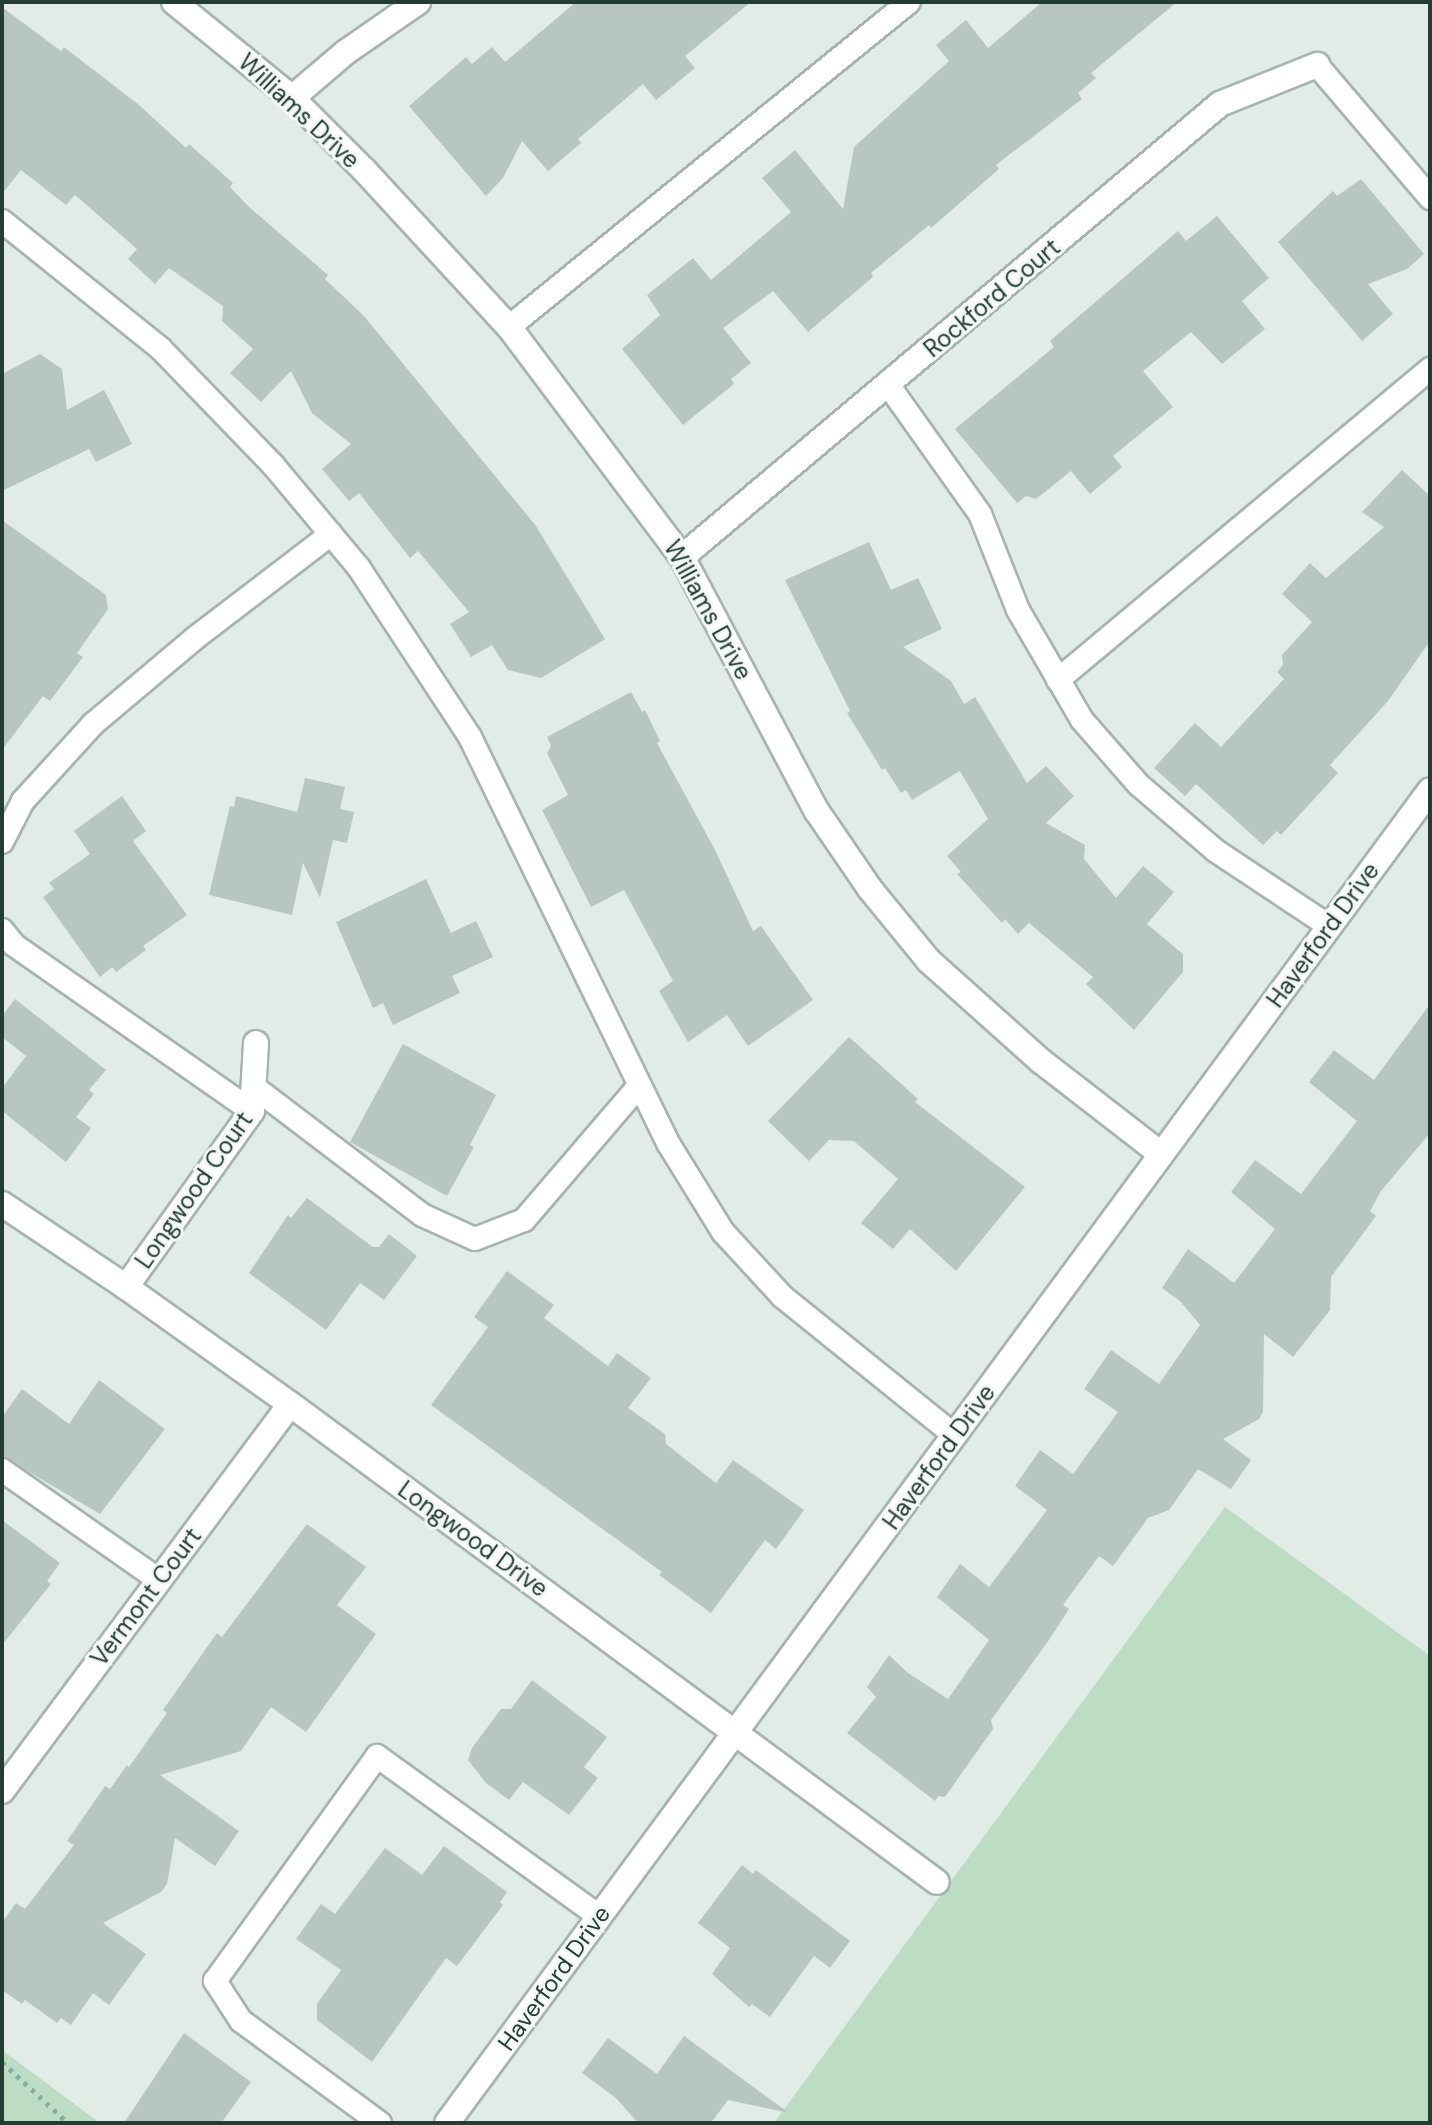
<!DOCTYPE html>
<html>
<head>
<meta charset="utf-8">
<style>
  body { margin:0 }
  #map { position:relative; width:1432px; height:2125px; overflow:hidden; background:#e2ece7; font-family:"DM Sans",sans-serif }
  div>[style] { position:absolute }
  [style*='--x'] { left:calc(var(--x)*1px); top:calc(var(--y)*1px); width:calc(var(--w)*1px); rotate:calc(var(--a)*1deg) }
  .green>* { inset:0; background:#bcdcc3 }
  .building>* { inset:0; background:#b8c6c0 }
  .path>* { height:5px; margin-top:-2.5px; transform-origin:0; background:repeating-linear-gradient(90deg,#84ae9f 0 4px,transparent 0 10px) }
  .roads { filter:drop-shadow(2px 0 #a5b4ae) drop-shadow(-2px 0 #a5b4ae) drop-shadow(0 2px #a5b4ae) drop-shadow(0 -2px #a5b4ae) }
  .lane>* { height:22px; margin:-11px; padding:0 11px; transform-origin:11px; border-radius:11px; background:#fff }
  .street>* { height:24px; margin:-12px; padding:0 12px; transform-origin:12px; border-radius:12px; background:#fff }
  span { translate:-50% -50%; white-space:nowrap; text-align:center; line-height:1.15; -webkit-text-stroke:6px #f3f8f5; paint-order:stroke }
  .street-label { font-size:24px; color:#233c34 }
  .frame { position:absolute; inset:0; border:4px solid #233c34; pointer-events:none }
</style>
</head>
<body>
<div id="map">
  <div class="green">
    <i style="clip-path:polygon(1225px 1507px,1430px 1656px,1430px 2123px,774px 2123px)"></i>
    <i style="clip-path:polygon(2px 2050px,100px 2123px,2px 2123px)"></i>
  </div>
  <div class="building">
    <i style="clip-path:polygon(576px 2px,751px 2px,685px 56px,695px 68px,656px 100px,643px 84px,578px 139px,581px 143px,548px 171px,522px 141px,503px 178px,486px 196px,409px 106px,466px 57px,472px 64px,492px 47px,505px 62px)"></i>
    <i style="clip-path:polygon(1042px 2px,1177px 2px,1091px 73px,1096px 78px,1078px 93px,1082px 99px,996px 165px,999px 169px,931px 228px,929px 225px,871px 273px,873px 277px,808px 332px,773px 291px,723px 328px,751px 363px,731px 379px,734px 384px,683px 425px,622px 349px,660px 315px,647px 295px,693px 258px,711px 280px,791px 212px,762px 178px,795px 150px,843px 209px,854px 147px,949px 61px,936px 45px,966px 20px,988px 48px)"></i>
    <i style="clip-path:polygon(2px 7px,61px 51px,64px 47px,139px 105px,186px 148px,189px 144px,233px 183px,230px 187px,249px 207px,328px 275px,325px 279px,364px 316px,536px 526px,605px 639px,541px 678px,508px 670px,492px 645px,471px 657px,450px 624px,469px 612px,418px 551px,410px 558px,359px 493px,349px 501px,322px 469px,351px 444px,312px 413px,291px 371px,261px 402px,230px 373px,253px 349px,222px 321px,223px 306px,169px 268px,155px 284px,128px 259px,137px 249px,75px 195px,66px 205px,21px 170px,2px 194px)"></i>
    <i style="clip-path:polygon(1361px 179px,1424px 254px,1407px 269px,1368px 284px,1393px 314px,1362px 341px,1278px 242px,1333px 191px,1337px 196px)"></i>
    <i style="clip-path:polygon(1217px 216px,1269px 278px,1242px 301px,1265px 329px,1222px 364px,1191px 332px,1143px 371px,1173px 407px,1113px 456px,1122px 467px,1090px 494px,1071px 471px,1036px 499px,1026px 496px,1017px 503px,955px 429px,1054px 347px,1050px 341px,1178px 231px,1186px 241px)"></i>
    <i style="clip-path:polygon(40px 354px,62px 369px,67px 410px,104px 390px,132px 444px,96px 462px,89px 449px,2px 491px,2px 374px)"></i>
    <i style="clip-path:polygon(1402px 470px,1430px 496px,1430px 641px,1388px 701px,1330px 765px,1338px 773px,1281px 835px,1277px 831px,1263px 845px,1196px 784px,1185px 796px,1154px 768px,1195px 723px,1221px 747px,1284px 679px,1277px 672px,1283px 665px,1282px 655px,1312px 622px,1282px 594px,1310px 563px,1326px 578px,1384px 527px,1362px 512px)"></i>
    <i style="clip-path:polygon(2px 520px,106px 595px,108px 609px,77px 653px,83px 657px,50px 701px,43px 696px,2px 750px)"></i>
    <i style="clip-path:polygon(869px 542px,891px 590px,918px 578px,942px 629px,903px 647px,951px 681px,964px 704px,975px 697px,1027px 783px,1046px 766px,1074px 796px,1046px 823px,1085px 845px,1084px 859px,1116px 898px,1143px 866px,1174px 892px,1147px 924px,1183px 954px,1183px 972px,1134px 1030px,1086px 984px,1093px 977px,1029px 923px,1018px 934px,1005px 919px,1002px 923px,957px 874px,961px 872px,947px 856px,988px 819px,960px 771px,912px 800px,906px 790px,901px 793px,885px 768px,882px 770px,847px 713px,850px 711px,785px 580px)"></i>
    <i style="clip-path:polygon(631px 692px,642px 712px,645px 710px,660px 741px,657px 743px,715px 850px,753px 931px,761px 926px,813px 1000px,748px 1046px,727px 1015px,688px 1042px,659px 991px,673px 981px,624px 890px,591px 907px,542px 810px,568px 795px,547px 753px,551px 746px,547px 737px)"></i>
    <i style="clip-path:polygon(305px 778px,345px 787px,340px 809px,354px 812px,347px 843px,333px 840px,320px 898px,303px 863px,292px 915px,209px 895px,230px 806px,234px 807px,236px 796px,297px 812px)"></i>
    <i style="clip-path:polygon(122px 796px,146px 831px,133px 841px,187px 915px,143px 946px,146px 950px,116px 972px,112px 967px,100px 977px,43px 897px,54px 889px,49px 883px,90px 854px,74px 831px)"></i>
    <i style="clip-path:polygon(426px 879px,451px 933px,476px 921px,493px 957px,452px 976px,460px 993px,393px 1025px,383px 1003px,373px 1008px,336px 922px)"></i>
    <i style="clip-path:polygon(15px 999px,106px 1070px,89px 1090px,94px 1094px,76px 1117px,91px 1128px,66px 1162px,2px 1111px,2px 1088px,26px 1056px,2px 1037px,2px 1016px)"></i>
    <i style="clip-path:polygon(1430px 1004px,1430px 1133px,1381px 1191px,1370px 1211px,1376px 1216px,1331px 1277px,1330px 1310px,1293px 1357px,1264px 1334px,1263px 1412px,1259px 1419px,1223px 1439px,1251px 1460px,1231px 1489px,1198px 1469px,1169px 1510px,1148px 1518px,1113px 1566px,1099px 1556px,1063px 1605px,1069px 1609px,1049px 1640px,991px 1720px,993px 1729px,945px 1797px,938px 1796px,935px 1801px,847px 1733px,876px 1697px,867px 1687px,889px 1655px,908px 1673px,948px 1699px,989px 1640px,937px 1597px,960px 1564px,989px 1587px,1047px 1510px,1015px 1486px,1040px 1450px,1073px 1474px,1118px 1412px,1084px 1389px,1111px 1350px,1159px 1384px,1200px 1325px,1180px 1301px,1162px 1288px,1188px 1249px,1234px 1283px,1275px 1229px,1231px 1192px,1255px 1160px,1301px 1194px,1357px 1121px,1309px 1082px,1334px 1050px,1374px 1080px)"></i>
    <i style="clip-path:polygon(849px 1037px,918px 1099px,915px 1102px,1025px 1187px,956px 1271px,910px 1229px,893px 1249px,861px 1223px,898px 1179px,854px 1141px,829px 1140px,809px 1161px,768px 1121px)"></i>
    <i style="clip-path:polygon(403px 1044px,496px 1095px,470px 1145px,474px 1147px,447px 1196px,350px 1142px)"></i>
    <i style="clip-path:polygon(307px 1198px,373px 1247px,379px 1247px,389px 1234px,417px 1256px,384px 1300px,360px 1283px,326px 1330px,249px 1273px,288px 1215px,291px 1218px)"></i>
    <i style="clip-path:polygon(507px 1271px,554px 1305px,544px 1318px,608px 1366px,617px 1353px,651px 1378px,628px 1408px,665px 1434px,666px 1444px,716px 1483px,733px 1460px,804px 1510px,776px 1549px,765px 1540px,711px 1613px,659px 1575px,662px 1572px,431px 1405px,488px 1327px,474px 1317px)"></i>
    <i style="clip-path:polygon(99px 1380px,165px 1429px,100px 1514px,2px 1456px,2px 1417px,22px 1389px,69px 1424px)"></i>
    <i style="clip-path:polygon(2px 1520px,60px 1563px,47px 1581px,51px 1584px,2px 1645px)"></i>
    <i style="clip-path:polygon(307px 1524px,366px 1567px,337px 1605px,376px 1634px,306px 1732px,271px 1707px,241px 1751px,160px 1775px,239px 1831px,215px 1866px,175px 1838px,167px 1884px,161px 1892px,103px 1923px,146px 1954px,109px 2005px,93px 1993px,71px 2025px,61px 2018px,57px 2023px,25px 2000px,22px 2004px,2px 1990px,2px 1922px,16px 1903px,25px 1909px,74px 1845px,67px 1841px,105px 1786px,110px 1789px,127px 1765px,129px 1767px,167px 1713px,163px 1710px,217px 1633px,222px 1637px)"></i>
    <i style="clip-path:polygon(532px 1680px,607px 1737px,584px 1767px,598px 1778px,569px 1815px,523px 1782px,509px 1800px,486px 1783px,468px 1760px,472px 1748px,501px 1709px,511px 1709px)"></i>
    <i style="clip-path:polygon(444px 1846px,507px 1892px,500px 1902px,503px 1905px,457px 1966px,446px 1958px,372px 2062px,317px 2020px,317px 2004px,341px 1970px,296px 1939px,321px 1904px,335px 1914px,385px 1848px,422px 1875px)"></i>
    <i style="clip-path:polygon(742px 1865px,753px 1874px,756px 1870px,850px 1941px,830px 1968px,814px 1956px,770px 2017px,752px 2004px,749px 2007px,712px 1974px,730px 1948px,698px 1923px)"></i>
    <i style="clip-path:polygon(184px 2033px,251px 2082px,221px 2123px,124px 2123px)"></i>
    <i style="clip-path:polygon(684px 2036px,789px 2113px,728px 2100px,711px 2123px,638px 2123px,616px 2098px,582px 2073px,608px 2038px,657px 2074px)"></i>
  </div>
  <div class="path">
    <i style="--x:2;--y:2062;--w:90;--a:42.7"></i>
  </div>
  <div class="roads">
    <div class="lane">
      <i style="--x:1317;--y:65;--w:175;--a:49.6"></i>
      <i style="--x:2;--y:221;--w:203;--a:38.8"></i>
      <i style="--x:160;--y:348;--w:163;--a:46"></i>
      <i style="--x:273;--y:465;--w:134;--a:50.1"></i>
      <i style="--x:359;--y:568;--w:202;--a:56.7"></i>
      <i style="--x:470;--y:737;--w:452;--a:64"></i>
      <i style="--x:668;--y:1143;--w:105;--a:58.3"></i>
      <i style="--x:723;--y:1232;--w:88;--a:47.3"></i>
      <i style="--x:783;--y:1297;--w:220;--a:38.9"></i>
      <i style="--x:509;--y:327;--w:515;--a:-39.09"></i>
      <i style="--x:889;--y:386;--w:157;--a:54.6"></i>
      <i style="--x:980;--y:514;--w:103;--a:68.4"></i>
      <i style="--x:1018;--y:610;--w:127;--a:59.8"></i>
      <i style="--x:1082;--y:720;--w:86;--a:48.8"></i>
      <i style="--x:1139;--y:785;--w:101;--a:40.6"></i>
      <i style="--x:1216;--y:851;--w:136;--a:33.6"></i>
      <i style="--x:1058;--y:680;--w:485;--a:-39.9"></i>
      <i style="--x:2;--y:842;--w:46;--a:-62.9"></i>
      <i style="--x:23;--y:801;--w:104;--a:-47.7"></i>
      <i style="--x:93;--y:724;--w:133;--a:-40.1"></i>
      <i style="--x:195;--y:638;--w:171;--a:-37.4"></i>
      <i style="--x:2;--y:930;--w:19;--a:51"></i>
      <i style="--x:14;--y:945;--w:290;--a:34.9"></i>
      <i style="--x:254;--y:1087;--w:211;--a:37.3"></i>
      <i style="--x:422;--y:1215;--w:58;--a:24.4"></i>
      <i style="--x:475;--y:1239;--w:53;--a:-21.2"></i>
      <i style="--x:524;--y:1220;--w:177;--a:-49.4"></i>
      <i style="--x:2;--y:1470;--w:192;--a:35"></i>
      <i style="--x:380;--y:2123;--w:172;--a:-143.7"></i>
      <i style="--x:241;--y:2021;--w:48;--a:-123"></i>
      <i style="--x:215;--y:1981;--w:277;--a:-54.2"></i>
      <i style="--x:377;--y:1756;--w:274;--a:35.8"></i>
    </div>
    <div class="street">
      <i style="--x:174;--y:2;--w:152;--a:39.1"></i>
      <i style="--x:292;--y:98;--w:102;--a:45"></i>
      <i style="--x:364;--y:170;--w:214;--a:47.3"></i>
      <i style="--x:509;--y:327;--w:288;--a:53.1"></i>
      <i style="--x:682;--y:557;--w:286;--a:62.1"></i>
      <i style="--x:816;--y:810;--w:96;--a:55.6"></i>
      <i style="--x:870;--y:889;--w:93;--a:50.7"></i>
      <i style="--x:929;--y:961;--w:150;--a:41.8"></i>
      <i style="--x:1041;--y:1061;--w:152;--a:37.8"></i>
      <i style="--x:292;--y:98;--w:71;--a:-40.4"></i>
      <i style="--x:346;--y:52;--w:88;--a:-34.8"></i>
      <i style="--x:682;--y:557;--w:703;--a:-40.1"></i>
      <i style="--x:1220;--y:104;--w:105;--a:-21.9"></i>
      <i style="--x:2;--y:1204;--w:149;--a:33.8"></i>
      <i style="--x:126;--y:1287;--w:201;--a:35.5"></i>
      <i style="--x:290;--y:1404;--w:804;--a:36.46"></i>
      <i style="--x:126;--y:1287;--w:216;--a:-54.4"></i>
      <i style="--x:252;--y:1111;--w:68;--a:-86.6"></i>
      <i style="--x:2;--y:1791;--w:482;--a:-53.3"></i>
      <i style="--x:447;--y:2123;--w:1656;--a:-53.59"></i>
    </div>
  </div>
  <div class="street-label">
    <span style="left:299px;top:111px;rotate:43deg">Williams Drive</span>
    <span style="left:992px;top:298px;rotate:-40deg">Rockford Court</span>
    <span style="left:708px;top:610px;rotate:61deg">Williams Drive</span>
    <span style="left:1323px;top:935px;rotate:-54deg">Haverford Drive</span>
    <span style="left:194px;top:1190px;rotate:-55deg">Longwood Court</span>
    <span style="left:939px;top:1457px;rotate:-54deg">Haverford Drive</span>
    <span style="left:473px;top:1539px;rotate:36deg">Longwood Drive</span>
    <span style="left:146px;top:1597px;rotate:-53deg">Vermont Court</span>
    <span style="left:554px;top:1978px;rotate:-54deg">Haverford Drive</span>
  </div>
  <div class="frame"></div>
</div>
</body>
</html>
